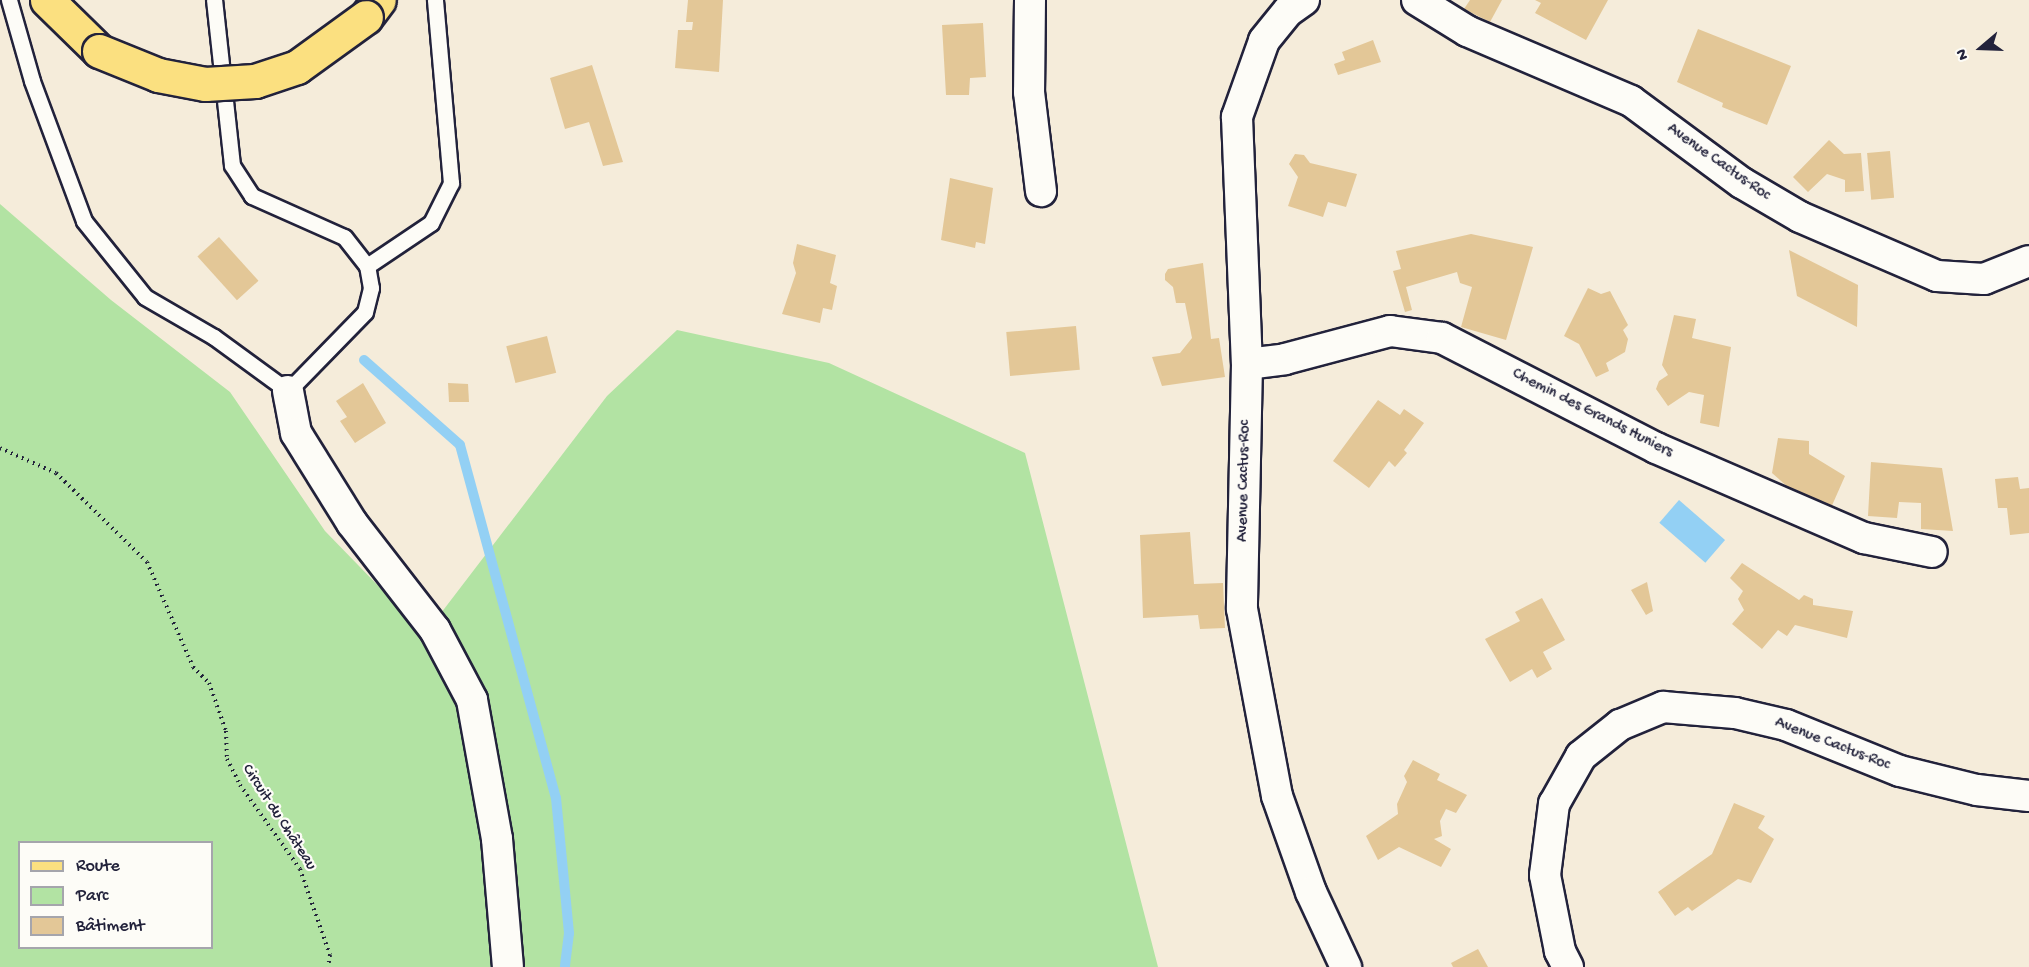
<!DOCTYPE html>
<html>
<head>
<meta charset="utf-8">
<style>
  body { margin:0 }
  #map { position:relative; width:2029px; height:967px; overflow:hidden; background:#f5ecda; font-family:"Gochi Hand",sans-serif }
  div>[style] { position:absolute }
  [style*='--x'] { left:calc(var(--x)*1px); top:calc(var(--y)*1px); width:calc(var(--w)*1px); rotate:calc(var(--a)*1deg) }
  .green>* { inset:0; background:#b2e3a3 }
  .water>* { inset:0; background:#93d0f4; transform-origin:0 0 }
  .stream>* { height:10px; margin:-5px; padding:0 5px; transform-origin:5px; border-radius:5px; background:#93d0f4 }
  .building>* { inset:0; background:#e3c797; transform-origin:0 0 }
  .path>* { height:4px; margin-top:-2px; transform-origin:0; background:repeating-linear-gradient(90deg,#22223b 0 1.5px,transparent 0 6px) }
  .roads { filter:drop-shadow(2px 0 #22223b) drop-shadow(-2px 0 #22223b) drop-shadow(0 2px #22223b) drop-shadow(0 -2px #22223b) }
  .service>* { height:15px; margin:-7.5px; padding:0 7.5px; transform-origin:7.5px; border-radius:7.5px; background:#fdfcf7 }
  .minor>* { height:30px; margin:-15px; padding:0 15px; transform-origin:15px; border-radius:15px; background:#fdfcf7 }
  .primary>* { height:33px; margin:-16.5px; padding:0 16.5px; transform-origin:16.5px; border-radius:16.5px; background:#fbe080 }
  .bridges { filter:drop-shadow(2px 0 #22223b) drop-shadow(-2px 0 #22223b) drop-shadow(0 2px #22223b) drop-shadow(0 -2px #22223b) }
  .primary-bridge>* { height:33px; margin:-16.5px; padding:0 16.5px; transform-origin:16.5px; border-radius:16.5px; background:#fbe080 }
  span { translate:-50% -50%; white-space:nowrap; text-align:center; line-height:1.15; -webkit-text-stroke:4.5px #fdfcf7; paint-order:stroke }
  .street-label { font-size:16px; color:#22223b }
  .legend { position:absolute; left:18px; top:841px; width:195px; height:108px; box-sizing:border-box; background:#fdfcf7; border:2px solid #a5a5ac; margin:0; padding:8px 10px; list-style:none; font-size:18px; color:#22223b }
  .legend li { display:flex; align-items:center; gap:12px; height:30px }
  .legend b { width:30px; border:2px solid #a5a5ac }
  .north { position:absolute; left:1951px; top:18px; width:60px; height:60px; -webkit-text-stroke:4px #fdfcf7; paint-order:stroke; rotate:251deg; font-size:16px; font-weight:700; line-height:24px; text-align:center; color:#22223b }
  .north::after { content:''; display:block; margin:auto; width:21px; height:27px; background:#22223b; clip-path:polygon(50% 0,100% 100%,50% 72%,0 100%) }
</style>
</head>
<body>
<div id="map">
  <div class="green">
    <i style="clip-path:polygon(evenodd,0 204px,111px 300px,230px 392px,325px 531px,425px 634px,607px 396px,677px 330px,829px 363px,1025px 453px,1158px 967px,0 967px,0 204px,20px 842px,212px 842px,212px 948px,20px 948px,20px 842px)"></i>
  </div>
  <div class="water">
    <i style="left:1679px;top:500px;width:61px;height:30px;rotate:41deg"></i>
  </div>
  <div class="stream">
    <i style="--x:364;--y:360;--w:128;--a:41.5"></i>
    <i style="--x:460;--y:445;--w:366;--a:74.8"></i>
    <i style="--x:556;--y:798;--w:136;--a:84.5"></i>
    <i style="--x:569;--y:933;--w:34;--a:97"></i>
  </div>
  <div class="building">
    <i style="clip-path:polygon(688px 0,723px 0,719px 72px,675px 68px,678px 30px,692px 30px,693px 22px,686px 22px)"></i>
    <i style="clip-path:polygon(1470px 0,1502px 0,1490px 22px,1464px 9px)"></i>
    <i style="clip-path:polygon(1535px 0,1608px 0,1586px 40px,1535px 13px,1541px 3px)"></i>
    <i style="clip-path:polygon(983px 23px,986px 77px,970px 78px,969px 95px,946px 95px,942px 25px)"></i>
    <i style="clip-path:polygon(1698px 29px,1791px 66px,1767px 125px,1722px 107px,1723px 103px,1677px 82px)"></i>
    <i style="clip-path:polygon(1373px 40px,1381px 62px,1338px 75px,1334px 64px,1345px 60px,1342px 52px)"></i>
    <i style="clip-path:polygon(592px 65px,623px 162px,603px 166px,589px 122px,565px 129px,550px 78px)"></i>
    <i style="clip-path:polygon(1829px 140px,1844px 154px,1861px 153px,1864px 191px,1845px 192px,1845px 180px,1827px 174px,1808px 192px,1793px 177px)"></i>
    <i style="left:1890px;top:151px;width:47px;height:23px;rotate:85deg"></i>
    <i style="clip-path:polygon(1295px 154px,1304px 155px,1310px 163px,1357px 174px,1346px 207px,1328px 202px,1323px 217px,1288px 206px,1298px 177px,1289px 164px)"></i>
    <i style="clip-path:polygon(950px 178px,993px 188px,985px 244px,976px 242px,975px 248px,941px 240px)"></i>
    <i style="clip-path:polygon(1471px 234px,1533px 247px,1506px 340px,1461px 327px,1472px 287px,1460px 283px,1457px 272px,1406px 287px,1412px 310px,1405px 312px,1393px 271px,1401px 269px,1396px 251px)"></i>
    <i style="left:219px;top:237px;width:59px;height:29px;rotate:48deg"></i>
    <i style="clip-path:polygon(797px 244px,836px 255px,830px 283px,837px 286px,832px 310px,823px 308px,820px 323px,782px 314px,796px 273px,793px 263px)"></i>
    <i style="clip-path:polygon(1789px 250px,1858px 285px,1857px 327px,1797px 296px)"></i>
    <i style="clip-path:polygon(1203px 263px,1211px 339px,1219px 338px,1225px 377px,1162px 386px,1152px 357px,1180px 353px,1192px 338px,1185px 303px,1176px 303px,1173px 287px,1165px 280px,1165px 274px,1168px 269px)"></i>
    <i style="clip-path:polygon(1588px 288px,1601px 294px,1610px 291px,1628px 325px,1623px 330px,1628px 339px,1625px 352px,1606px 363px,1609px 371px,1596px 377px,1579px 344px,1564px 336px)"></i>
    <i style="clip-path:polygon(1674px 315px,1696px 319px,1692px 338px,1731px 347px,1719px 427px,1700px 423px,1704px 395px,1689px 392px,1668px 406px,1656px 389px,1659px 381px,1668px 375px,1662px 365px)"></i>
    <i style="left:1076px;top:326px;width:44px;height:70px;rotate:85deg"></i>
    <i style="left:547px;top:336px;width:38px;height:42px;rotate:76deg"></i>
    <i style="clip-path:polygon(363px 383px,386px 423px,355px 443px,340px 421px,347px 417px,336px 401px)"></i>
    <i style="clip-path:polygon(448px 383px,468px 384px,469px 402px,449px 402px)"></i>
    <i style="clip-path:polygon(1378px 400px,1400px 415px,1404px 409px,1424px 423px,1404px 450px,1407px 453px,1395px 467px,1389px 461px,1369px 488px,1333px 461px)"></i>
    <i style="clip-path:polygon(1778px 438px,1809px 441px,1809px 454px,1845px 476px,1830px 510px,1790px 489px,1772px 473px)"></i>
    <i style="clip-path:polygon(1871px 462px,1942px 468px,1953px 531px,1921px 529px,1921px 503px,1899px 502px,1897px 518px,1868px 516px)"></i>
    <i style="clip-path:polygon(2018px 477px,2020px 489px,2029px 488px,2029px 533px,2010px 535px,2007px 508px,1998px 508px,1995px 479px)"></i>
    <i style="clip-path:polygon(1190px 532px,1194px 584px,1223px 583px,1225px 628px,1200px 629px,1198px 615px,1143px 618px,1140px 535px)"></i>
    <i style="clip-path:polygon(1742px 563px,1799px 600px,1804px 595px,1813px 599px,1813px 605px,1853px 611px,1847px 638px,1795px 625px,1787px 636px,1778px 630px,1762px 649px,1732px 624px,1744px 610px,1738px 599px,1743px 591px,1730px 578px)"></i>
    <i style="clip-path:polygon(1647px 582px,1653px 611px,1646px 615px,1631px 590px)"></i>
    <i style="clip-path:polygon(1542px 598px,1565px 640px,1543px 652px,1552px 669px,1537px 678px,1532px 669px,1510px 682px,1485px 639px,1520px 621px,1515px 612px)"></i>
    <i style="clip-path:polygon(1413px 760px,1440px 774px,1437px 780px,1467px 795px,1456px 813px,1446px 809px,1440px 821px,1442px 836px,1434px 839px,1451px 849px,1441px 867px,1399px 847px,1378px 860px,1366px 836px,1398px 814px,1397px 804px,1407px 782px,1404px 776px)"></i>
    <i style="clip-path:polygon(1734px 803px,1765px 816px,1758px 828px,1774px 839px,1751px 883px,1738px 879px,1692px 911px,1688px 907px,1675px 916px,1658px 892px,1712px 854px)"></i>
    <i style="clip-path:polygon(1478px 949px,1488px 967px,1453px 967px,1451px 963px)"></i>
  </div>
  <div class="path">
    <i style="--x:0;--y:448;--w:61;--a:24.1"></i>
    <i style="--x:56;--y:473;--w:127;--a:44.4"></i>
    <i style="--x:147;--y:562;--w:115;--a:66.3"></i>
    <i style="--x:193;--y:667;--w:23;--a:45"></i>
    <i style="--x:209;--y:683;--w:51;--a:70.5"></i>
    <i style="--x:226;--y:731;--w:28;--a:88"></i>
    <i style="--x:227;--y:759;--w:29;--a:63"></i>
    <i style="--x:240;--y:785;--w:103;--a:54.5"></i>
    <i style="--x:300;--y:869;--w:91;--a:70.8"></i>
    <i style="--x:330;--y:955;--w:12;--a:99"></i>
  </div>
  <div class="roads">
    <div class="service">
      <i style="--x:9;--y:0;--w:84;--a:74.1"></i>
      <i style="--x:32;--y:81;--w:149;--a:69.6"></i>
      <i style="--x:84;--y:221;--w:97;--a:51.2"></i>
      <i style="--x:145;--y:297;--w:80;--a:30.1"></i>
      <i style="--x:214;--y:337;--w:92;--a:36.1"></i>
      <i style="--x:288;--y:391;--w:110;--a:-45.7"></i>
      <i style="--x:365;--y:312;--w:25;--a:-76"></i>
      <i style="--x:371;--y:288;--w:22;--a:-100"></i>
      <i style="--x:367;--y:266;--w:37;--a:-128"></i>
      <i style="--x:344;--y:237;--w:101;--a:-156"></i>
      <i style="--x:252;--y:196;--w:37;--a:-123"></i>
      <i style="--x:232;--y:165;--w:166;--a:-96.2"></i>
      <i style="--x:367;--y:266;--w:77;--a:-33.9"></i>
      <i style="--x:431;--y:223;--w:45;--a:-63.4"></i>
      <i style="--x:451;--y:183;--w:184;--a:-95"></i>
    </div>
    <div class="minor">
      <i style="--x:1030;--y:0;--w:92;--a:90.6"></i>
      <i style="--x:1029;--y:92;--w:100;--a:83.1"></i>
      <i style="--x:1304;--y:0;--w:19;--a:145"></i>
      <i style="--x:1288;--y:11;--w:38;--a:129"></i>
      <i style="--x:1264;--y:41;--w:81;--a:109.6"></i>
      <i style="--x:1237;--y:117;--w:247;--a:87.7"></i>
      <i style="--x:1247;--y:364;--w:245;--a:91.2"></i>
      <i style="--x:1242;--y:609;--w:190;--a:79.4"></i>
      <i style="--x:1277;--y:796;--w:102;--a:70.5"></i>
      <i style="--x:1311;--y:892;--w:83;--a:65"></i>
      <i style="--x:1417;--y:0;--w:59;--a:31.8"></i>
      <i style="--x:1467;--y:31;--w:178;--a:23.1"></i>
      <i style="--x:1631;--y:101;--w:138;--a:36.5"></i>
      <i style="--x:1742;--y:183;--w:67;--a:30.4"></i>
      <i style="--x:1800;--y:217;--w:149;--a:23.3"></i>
      <i style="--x:1937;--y:276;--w:47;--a:3.7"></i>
      <i style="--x:1984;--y:279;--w:48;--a:-21.8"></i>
      <i style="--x:1247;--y:364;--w:38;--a:-7"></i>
      <i style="--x:1285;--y:359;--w:109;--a:-14.9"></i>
      <i style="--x:1390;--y:331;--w:52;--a:7.7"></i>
      <i style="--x:1442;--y:338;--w:241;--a:27.2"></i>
      <i style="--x:1656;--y:448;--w:227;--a:23.4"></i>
      <i style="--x:1864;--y:538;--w:69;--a:11.6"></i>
      <i style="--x:288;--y:391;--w:43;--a:79.2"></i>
      <i style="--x:296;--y:433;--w:106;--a:58.1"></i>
      <i style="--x:352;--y:523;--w:135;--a:52.2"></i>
      <i style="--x:435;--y:630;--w:79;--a:62.1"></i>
      <i style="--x:472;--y:700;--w:141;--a:79.8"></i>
      <i style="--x:497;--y:839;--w:128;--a:85.1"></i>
      <i style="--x:1568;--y:967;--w:18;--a:-117"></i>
      <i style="--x:1560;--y:951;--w:77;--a:-101.2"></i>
      <i style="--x:1545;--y:875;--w:72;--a:-82.8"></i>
      <i style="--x:1554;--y:804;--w:55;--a:-60.6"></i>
      <i style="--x:1581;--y:756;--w:50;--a:-38.5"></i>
      <i style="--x:1620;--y:725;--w:47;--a:-22.7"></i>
      <i style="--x:1663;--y:707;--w:72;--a:4.8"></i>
      <i style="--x:1735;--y:713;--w:52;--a:13.2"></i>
      <i style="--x:1786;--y:725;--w:123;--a:22"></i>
      <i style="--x:1900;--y:771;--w:79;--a:13.9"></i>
      <i style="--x:1977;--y:790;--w:52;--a:6.6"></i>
    </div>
    <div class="primary">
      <i style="--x:47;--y:0;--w:73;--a:44.4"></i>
      <i style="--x:366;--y:17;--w:21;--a:-53"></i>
    </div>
  </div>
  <div class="bridges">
    <div class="primary-bridge">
      <i style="--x:99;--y:51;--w:64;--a:22.1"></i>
      <i style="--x:158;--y:75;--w:48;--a:10.8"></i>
      <i style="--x:205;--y:84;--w:50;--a:-3.4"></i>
      <i style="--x:255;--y:81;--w:44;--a:-18.4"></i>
      <i style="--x:297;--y:67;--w:85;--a:-35.9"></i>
    </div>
  </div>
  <div class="street-label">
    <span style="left:1718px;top:163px;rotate:35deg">Avenue Cactus-Roc</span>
    <span style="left:1592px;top:414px;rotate:27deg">Chemin des Grands Huniers</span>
    <span style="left:1245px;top:481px;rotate:-89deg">Avenue Cactus-Roc</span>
    <span style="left:1832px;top:745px;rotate:21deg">Avenue Cactus-Roc</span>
    <span style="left:278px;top:818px;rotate:57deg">Circuit du Château</span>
  </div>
  <ul class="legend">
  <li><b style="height:8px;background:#fbe080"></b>Route</li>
  <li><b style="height:16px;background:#b2e3a3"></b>Parc</li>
  <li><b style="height:16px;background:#e3c797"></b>Bâtiment</li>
  </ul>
  <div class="north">N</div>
</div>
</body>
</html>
